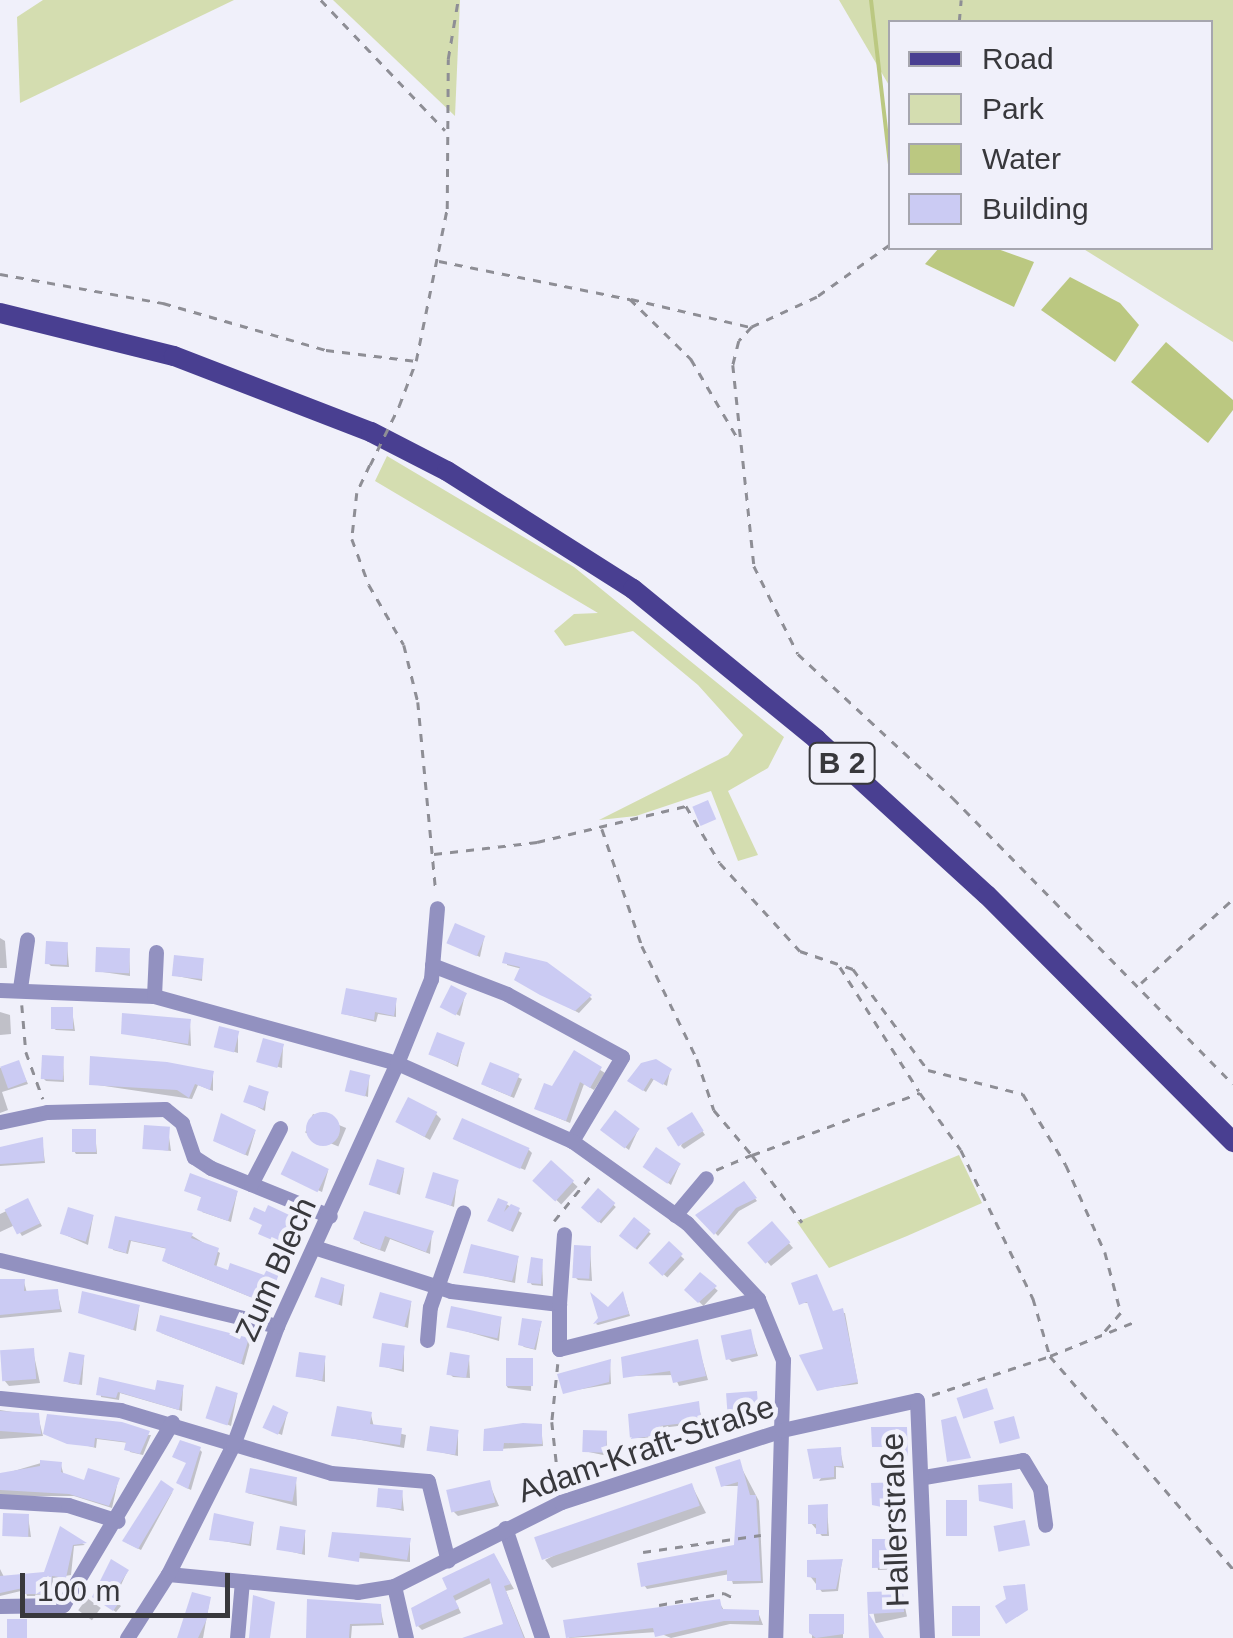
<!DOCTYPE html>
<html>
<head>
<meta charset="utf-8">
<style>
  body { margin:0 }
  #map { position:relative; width:1233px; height:1638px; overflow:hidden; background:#f0f0fa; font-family:Arial,sans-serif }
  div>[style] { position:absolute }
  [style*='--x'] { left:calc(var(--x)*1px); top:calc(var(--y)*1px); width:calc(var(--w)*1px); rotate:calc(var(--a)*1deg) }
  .green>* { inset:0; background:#d4ddb0 }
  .water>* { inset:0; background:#bbc881 }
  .shadow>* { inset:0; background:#0003; transform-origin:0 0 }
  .stream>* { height:4px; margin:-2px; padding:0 2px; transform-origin:2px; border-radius:2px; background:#bbc881 }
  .building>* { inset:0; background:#cbcbf3; transform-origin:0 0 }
  .round { border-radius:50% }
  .path>* { height:2.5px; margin-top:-1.25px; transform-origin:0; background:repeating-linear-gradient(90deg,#8e8e95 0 8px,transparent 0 16px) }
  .minor>* { height:15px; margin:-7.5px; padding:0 7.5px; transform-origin:7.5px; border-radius:7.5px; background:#9291c0 }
  .major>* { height:20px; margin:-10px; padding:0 10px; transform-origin:10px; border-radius:10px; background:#493f91 }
  .path-bridge>* { height:2.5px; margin-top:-1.25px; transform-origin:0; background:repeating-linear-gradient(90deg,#8e8e95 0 8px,transparent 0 16px) }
  span { translate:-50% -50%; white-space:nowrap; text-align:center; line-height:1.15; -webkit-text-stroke:9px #f0f0fa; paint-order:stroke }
  .shield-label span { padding:2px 8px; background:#f0f0fa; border:2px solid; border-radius:8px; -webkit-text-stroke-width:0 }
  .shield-label { font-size:30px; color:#38383c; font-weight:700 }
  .street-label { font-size:32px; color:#38383c }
  .legend { position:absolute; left:888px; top:20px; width:325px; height:230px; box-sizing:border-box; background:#f0f0fa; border:2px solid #a6a6ae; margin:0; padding:12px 18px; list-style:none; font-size:30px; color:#38383c }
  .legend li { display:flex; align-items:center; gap:20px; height:50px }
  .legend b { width:50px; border:2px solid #a6a6ae }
  .scale { position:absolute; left:20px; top:1573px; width:210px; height:45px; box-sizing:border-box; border:5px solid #38383c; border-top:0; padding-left:12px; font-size:30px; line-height:35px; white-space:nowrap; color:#38383c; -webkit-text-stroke:8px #f0f0fa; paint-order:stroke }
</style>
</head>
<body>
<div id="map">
  <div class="green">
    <i style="clip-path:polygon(43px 0,234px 0,20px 103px,17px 17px)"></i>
    <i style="clip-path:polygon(333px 0,460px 0,455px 116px)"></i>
    <i style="clip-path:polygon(839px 0,1233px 0,1233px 342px,1082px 248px,1210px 248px,1210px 22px,890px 22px,890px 87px)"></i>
    <i style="clip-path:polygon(387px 456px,574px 567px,784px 737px,768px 768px,728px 791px,758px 855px,738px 861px,711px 791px,636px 816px,599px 820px,728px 755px,743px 735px,698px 685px,633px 631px,565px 646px,554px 631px,574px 614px,598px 613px,375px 481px)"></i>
    <i style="clip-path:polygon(959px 1155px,982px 1203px,907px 1236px,829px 1268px,797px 1222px)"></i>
  </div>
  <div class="water">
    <i style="clip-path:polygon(939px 248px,995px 248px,1034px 262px,1014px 307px,925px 264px)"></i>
    <i style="clip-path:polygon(1070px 277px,1120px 303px,1139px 325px,1115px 362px,1041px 310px)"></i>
    <i style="clip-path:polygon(1166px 342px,1233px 400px,1233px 410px,1208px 443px,1131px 382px)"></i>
  </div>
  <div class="shadow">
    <i style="clip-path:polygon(0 938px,5px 941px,7px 968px,0 968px)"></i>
    <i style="clip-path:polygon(484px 938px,480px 957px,450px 943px)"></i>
    <i style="clip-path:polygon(67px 944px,69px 967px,51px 966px,48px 963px)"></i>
    <i style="clip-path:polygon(129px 950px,130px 976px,96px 971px)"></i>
    <i style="clip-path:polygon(507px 955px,590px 997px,592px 999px,579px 1013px,520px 982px,522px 969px,507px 965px)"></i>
    <i style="clip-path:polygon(203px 960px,202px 981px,172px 975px)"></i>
    <i style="clip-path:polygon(465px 995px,460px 1016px,444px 1008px)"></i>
    <i style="clip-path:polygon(396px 1000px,396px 1017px,378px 1014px,376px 1022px,344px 1014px)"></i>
    <i style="clip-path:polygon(72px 1010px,75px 1031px,56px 1030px,53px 1028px)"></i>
    <i style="clip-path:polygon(0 1012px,10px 1015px,11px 1034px,0 1035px)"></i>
    <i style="clip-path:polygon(190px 1022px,191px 1046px,124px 1033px)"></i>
    <i style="clip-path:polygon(238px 1033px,238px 1053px,218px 1047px)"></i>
    <i style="clip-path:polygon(463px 1045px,458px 1067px,431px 1054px)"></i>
    <i style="clip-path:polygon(283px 1046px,282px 1068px,261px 1062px)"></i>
    <i style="clip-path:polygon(575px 1054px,605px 1073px,594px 1090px,584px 1084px,570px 1123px,537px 1109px)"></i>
    <i style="clip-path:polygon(63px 1059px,64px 1082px,46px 1081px,43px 1078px)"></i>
    <i style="clip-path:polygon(18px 1062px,28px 1084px,2px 1092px,8px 1110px,0 1113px,0 1068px)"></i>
    <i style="clip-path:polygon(491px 1065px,522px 1079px,514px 1098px,486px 1086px)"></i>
    <i style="clip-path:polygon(670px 1071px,667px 1086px,654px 1079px,646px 1092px,633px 1084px)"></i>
    <i style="clip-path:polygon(213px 1074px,213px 1091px,198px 1085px,192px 1099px,91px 1084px)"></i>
    <i style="clip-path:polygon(369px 1077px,368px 1097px,348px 1090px)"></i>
    <i style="clip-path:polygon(267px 1094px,265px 1111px,246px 1101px)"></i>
    <i style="left:313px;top:1114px;width:36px;height:20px;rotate:23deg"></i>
    <i style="clip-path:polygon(436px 1114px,441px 1119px,430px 1140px,398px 1122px)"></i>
    <i style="clip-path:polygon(694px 1118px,705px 1135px,684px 1149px,681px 1146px)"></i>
    <i style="clip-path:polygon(168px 1130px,171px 1151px,146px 1148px)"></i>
    <i style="clip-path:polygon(638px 1130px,629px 1150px,606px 1133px)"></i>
    <i style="clip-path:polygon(95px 1132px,97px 1154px,76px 1154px,74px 1151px)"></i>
    <i style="clip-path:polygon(255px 1132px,248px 1156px,219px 1143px)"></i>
    <i style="clip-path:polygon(42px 1139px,45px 1163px,0 1166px,0 1148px)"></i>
    <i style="clip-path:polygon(458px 1141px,529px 1150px,532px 1153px,525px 1170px)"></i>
    <i style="left:552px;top:1163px;width:35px;height:24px;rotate:43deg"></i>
    <i style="clip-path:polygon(679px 1166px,671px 1185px,648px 1169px)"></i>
    <i style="clip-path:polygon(404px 1170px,400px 1195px,372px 1184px)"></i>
    <i style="clip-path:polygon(328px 1171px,322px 1192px,289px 1177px)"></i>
    <i style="clip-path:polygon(457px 1182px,454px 1207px,428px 1197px)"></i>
    <i style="clip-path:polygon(744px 1184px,757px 1201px,739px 1211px,718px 1236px,698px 1215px)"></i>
    <i style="clip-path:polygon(187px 1190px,237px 1193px,231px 1222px,202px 1212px,203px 1198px)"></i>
    <i style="left:598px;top:1191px;width:24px;height:22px;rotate:42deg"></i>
    <i style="clip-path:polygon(28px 1201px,42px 1226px,22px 1236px,15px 1225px,0 1232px,0 1214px)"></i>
    <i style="clip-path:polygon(506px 1204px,522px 1213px,513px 1232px,490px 1221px)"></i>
    <i style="clip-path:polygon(365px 1214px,432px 1233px,430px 1254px,390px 1239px,385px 1252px,360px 1243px)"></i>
    <i style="clip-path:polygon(93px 1217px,88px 1245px,63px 1234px)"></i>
    <i style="clip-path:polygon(117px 1219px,191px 1235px,220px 1253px,216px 1268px,266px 1278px,278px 1273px,270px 1305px,167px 1263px,168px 1249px,131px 1241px,128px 1254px,113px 1250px)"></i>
    <i style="left:635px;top:1220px;width:21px;height:21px;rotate:41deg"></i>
    <i style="clip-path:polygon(777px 1229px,793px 1248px,771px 1266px,750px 1242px)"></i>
    <i style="left:669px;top:1245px;width:21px;height:25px;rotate:43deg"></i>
    <i style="clip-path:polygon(590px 1248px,592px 1281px,578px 1280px,575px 1277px)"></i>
    <i style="clip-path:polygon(518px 1258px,515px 1283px,466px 1272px)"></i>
    <i style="clip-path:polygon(542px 1261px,543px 1286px,532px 1285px,530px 1282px)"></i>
    <i style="left:701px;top:1275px;width:23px;height:21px;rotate:43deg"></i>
    <i style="clip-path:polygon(0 1281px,24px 1282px,27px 1293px,57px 1291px,62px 1312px,0 1318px)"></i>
    <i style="clip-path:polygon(794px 1285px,833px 1314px,845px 1313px,858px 1384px,819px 1389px,827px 1351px,810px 1303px,801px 1303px)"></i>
    <i style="clip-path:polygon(344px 1287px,342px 1306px,317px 1296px)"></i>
    <i style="clip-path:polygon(623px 1294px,630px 1316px,598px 1325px,596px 1324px)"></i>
    <i style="clip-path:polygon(411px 1303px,408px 1328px,376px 1317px)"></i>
    <i style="clip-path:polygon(139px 1307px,136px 1331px,80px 1312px)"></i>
    <i style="clip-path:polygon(501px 1319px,499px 1341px,448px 1326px)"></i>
    <i style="clip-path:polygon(541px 1323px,536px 1350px,524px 1347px,521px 1344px)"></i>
    <i style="clip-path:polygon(750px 1332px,758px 1356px,732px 1362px,729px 1359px)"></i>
    <i style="clip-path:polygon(161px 1333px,248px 1340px,250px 1343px,244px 1365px)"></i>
    <i style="clip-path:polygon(697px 1342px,708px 1380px,679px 1386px,674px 1375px,626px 1376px)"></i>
    <i style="clip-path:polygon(404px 1348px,404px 1372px,381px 1366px)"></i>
    <i style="clip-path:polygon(33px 1351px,40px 1383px,9px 1386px,4px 1380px)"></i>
    <i style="clip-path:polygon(84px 1357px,82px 1385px,69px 1383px,66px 1380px)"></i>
    <i style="clip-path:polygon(469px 1357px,470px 1378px,453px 1377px,450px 1374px)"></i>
    <i style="clip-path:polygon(325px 1358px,325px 1382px,299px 1376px)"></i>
    <i style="clip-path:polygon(532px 1360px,531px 1391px,508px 1388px,506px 1385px)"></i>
    <i style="clip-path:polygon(610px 1362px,611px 1384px,565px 1392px)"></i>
    <i style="clip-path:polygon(101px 1380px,157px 1392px,183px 1388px,182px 1411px,120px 1393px,119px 1400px,101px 1397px)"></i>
    <i style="clip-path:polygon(756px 1394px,760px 1419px,733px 1421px,730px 1418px)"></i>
    <i style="clip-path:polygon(237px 1395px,231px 1426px,209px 1417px)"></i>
    <i style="clip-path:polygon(698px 1404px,703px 1423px,661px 1428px,663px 1438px,633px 1438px)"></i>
    <i style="clip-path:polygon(0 1410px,38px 1416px,43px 1436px,0 1439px)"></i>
    <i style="clip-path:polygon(287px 1414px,282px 1435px,269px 1430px)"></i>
    <i style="clip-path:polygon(371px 1415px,374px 1427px,406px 1435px,404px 1448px,334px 1435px)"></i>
    <i style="clip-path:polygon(541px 1426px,543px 1446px,486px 1450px)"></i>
    <i style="clip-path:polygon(458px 1432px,458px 1456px,430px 1450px)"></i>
    <i style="clip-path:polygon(606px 1433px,608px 1456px,584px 1451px)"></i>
    <i style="clip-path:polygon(151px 1435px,143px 1455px,130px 1452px,129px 1443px,97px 1439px,96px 1448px,49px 1436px)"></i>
    <i style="clip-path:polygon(200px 1450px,202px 1452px,191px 1490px,181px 1485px)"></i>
    <i style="clip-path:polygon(840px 1450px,844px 1468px,836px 1467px,836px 1479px,819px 1481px)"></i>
    <i style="clip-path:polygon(41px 1463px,61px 1465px,64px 1476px,86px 1483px,118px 1481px,112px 1508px,74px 1496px,0 1496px,0 1475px)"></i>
    <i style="clip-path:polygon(740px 1465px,759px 1501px,763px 1583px,733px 1584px,730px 1574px,647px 1589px,644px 1585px,737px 1547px,741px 1486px,724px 1486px)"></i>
    <i style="clip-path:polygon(296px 1479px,297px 1506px,247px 1493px)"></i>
    <i style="clip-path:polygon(489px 1483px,499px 1506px,458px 1516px,453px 1511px)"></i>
    <i style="clip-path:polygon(692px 1486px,706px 1513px,552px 1568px,545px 1560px)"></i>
    <i style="clip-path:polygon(173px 1491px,141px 1550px,127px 1543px)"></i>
    <i style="clip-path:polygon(402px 1493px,404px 1511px,379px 1506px)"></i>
    <i style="clip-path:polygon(827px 1507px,829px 1536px,822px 1536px,811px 1523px)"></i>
    <i style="clip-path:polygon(28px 1516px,31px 1537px,5px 1535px)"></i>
    <i style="clip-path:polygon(253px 1524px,251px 1546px,212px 1539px)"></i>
    <i style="clip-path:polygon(61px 1530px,85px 1545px,74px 1546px,71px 1575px,53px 1578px,52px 1596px,27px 1596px,25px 1590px,0 1596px,0 1569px,5px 1579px,45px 1574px)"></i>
    <i style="clip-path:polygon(305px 1532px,305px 1555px,280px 1549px)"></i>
    <i style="clip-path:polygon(906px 1536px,908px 1569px,878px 1570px,874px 1541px)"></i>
    <i style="clip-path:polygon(410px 1540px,410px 1562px,331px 1556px)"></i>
    <i style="clip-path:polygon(494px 1556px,514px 1589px,506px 1591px,525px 1638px,468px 1638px,506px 1626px,493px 1582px,455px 1601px,461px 1613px,422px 1630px,418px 1626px)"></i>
    <i style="clip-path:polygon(842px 1561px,838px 1591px,822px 1592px,810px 1576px)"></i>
    <i style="clip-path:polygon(127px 1572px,114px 1600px,121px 1606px,116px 1612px,98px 1599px)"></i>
    <i style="left:902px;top:1593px;width:24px;height:32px;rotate:78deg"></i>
    <i style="left:87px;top:1598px;width:17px;height:15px;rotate:36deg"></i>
    <i style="clip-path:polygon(210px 1599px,203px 1638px,181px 1638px)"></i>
    <i style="clip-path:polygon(719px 1602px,725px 1612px,758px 1612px,763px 1625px,730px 1624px,671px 1638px,657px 1632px,569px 1638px,566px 1622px)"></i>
    <i style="clip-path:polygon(380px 1607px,384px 1625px,352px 1626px,351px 1638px,309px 1638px)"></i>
    <i style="left:812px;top:1617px;width:31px;height:21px"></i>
  </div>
  <div class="stream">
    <i style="--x:871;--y:0;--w:166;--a:83.4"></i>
  </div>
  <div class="building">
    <i style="left:708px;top:800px;width:21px;height:17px;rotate:67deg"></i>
    <i style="left:455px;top:923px;width:33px;height:22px;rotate:23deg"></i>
    <i style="left:46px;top:941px;width:22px;height:23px;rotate:3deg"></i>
    <i style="left:96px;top:947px;width:34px;height:25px;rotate:2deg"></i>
    <i style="clip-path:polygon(505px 952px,547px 962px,592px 995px,575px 1011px,540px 995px,514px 980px,520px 967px,502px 963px)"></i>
    <i style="left:174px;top:955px;width:30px;height:21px;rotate:6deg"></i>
    <i style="left:451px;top:985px;width:18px;height:25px;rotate:27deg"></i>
    <i style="clip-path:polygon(346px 988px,397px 998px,394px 1016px,375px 1012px,374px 1020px,341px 1014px)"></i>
    <i style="left:51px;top:1007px;width:22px;height:22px"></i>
    <i style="clip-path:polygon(122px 1013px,191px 1019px,188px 1044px,121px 1034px)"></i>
    <i style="left:219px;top:1026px;width:21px;height:22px;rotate:14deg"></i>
    <i style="left:437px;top:1032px;width:30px;height:24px;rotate:21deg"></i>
    <i style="left:263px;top:1038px;width:22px;height:25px;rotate:16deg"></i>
    <i style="clip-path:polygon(574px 1050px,602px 1067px,590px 1088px,580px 1082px,566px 1121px,534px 1109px,544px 1083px,552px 1086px)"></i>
    <i style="left:42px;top:1055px;width:22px;height:24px;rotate:3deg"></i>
    <i style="clip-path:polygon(90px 1056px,167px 1062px,214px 1071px,210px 1090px,195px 1084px,189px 1098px,177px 1090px,89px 1085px)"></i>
    <i style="clip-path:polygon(656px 1059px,672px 1069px,663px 1085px,651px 1078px,643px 1091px,627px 1081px,641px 1063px)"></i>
    <i style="left:19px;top:1060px;width:23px;height:20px;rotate:70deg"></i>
    <i style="left:490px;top:1062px;width:32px;height:24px;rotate:22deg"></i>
    <i style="left:350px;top:1070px;width:21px;height:22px;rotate:14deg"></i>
    <i style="left:249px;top:1085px;width:21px;height:18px;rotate:19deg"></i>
    <i style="left:408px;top:1097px;width:33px;height:28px;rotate:27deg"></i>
    <i style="left:615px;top:1110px;width:31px;height:25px;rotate:37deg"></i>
    <i style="left:692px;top:1112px;width:22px;height:30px;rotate:58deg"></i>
    <i class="round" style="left:306px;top:1112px;width:34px;height:34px"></i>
    <i style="clip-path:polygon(221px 1113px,256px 1130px,245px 1155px,213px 1141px)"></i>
    <i style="left:462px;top:1118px;width:74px;height:23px;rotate:24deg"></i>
    <i style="left:144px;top:1125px;width:26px;height:24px;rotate:4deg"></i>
    <i style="left:72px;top:1129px;width:24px;height:23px"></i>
    <i style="clip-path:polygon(43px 1137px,44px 1161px,0 1164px,0 1147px)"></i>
    <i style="left:656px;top:1147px;width:30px;height:24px;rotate:34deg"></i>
    <i style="left:292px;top:1151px;width:41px;height:26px;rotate:26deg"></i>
    <i style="left:377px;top:1159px;width:29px;height:27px;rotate:18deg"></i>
    <i style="left:551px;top:1160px;width:31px;height:28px;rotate:42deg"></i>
    <i style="left:433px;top:1172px;width:27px;height:27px;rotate:17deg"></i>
    <i style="clip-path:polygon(190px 1173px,238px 1191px,228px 1221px,197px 1210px,201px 1197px,184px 1191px)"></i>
    <i style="clip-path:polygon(744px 1181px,757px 1198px,736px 1208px,714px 1235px,695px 1215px)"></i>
    <i style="left:598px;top:1188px;width:23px;height:26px;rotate:41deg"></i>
    <i style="left:28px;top:1198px;width:28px;height:26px;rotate:64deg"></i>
    <i style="clip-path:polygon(498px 1198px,508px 1202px,504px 1212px,511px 1204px,520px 1208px,510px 1231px,487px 1221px)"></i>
    <i style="clip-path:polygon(268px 1205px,302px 1221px,291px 1248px,258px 1234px,262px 1225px,249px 1219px,254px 1207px,265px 1212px)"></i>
    <i style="left:68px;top:1207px;width:27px;height:28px;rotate:17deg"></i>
    <i style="clip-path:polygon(364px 1211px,434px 1231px,426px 1252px,385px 1236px,380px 1250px,353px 1239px)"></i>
    <i style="clip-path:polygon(115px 1216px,193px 1233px,191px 1238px,219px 1248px,214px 1265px,228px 1270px,230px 1263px,264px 1275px,268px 1267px,280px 1271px,268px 1304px,162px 1261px,166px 1248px,129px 1240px,126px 1253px,108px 1248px)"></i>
    <i style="left:634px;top:1217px;width:21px;height:24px;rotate:39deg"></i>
    <i style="left:772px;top:1221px;width:28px;height:33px;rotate:49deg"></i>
    <i style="left:669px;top:1241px;width:19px;height:30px;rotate:43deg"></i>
    <i style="clip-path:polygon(471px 1244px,519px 1256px,512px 1281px,463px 1273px)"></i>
    <i style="left:574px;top:1245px;width:17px;height:33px;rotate:3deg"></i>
    <i style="clip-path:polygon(531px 1257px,543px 1259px,541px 1284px,527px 1283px)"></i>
    <i style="clip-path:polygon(700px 1272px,717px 1286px,698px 1303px,684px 1290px)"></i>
    <i style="clip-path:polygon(817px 1274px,833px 1311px,843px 1308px,858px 1382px,817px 1391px,799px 1355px,823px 1349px,807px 1302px,799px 1305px,791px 1283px)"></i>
    <i style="left:321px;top:1277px;width:25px;height:21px;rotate:18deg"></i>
    <i style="clip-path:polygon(0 1279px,25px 1279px,24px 1291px,58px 1289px,60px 1309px,0 1315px)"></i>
    <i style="clip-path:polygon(82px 1291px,140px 1305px,133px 1330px,78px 1313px)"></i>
    <i style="clip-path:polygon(623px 1291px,629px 1314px,593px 1324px,598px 1318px,590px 1292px,608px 1307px)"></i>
    <i style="left:380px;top:1292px;width:33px;height:27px;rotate:16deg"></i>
    <i style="left:451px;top:1306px;width:52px;height:22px;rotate:12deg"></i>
    <i style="clip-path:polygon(160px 1315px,249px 1338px,241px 1364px,156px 1331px)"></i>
    <i style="clip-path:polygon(522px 1318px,542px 1321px,534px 1349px,518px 1345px)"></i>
    <i style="left:751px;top:1329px;width:25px;height:31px;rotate:78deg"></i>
    <i style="clip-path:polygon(698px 1339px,706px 1376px,673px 1383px,670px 1371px,623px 1378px,621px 1357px)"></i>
    <i style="left:382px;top:1343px;width:23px;height:24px;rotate:7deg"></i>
    <i style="left:34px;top:1348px;width:31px;height:34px;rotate:86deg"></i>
    <i style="left:69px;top:1352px;width:16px;height:30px;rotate:11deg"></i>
    <i style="left:299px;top:1352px;width:27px;height:25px;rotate:8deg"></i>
    <i style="left:450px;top:1352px;width:20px;height:23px;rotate:9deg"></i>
    <i style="left:506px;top:1358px;width:27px;height:28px"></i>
    <i style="clip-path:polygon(611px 1359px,609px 1382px,563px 1394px,557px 1374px)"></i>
    <i style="clip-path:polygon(99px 1377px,155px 1390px,157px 1380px,184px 1385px,179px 1410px,118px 1392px,116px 1398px,96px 1395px)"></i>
    <i style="left:216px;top:1386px;width:23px;height:34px;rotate:18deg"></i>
    <i style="left:987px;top:1388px;width:22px;height:32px;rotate:72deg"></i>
    <i style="left:757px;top:1391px;width:26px;height:31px;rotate:86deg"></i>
    <i style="clip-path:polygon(699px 1401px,701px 1421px,660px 1426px,661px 1435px,630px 1439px,628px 1414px)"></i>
    <i style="left:273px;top:1405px;width:17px;height:25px;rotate:25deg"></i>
    <i style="clip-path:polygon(337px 1406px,372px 1412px,370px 1424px,402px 1428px,400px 1445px,331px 1436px)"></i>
    <i style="clip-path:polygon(0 1411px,39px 1413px,41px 1434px,0 1431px)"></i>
    <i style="clip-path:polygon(47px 1414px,122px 1422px,150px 1431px,140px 1454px,124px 1450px,126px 1442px,95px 1438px,94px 1447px,67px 1444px,43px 1434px)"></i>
    <i style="clip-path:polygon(956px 1416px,971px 1458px,947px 1462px,941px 1420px)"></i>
    <i style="left:1014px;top:1416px;width:23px;height:21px;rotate:75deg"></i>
    <i style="clip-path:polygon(523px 1423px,542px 1424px,542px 1444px,504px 1443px,503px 1451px,483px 1451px,484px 1429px)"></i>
    <i style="left:430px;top:1426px;width:29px;height:25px;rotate:8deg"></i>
    <i style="clip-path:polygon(871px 1427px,907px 1427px,908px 1457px,889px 1458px,889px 1447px,872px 1447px)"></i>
    <i style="left:583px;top:1430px;width:24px;height:22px;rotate:2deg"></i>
    <i style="clip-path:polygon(180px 1440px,201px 1447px,188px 1489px,176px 1483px,186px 1463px,172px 1457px)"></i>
    <i style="clip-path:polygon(841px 1447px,842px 1466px,834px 1466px,834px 1477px,813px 1479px,807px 1449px)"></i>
    <i style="clip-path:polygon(740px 1459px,750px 1495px,756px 1495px,761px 1581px,727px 1581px,727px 1570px,641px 1587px,637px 1563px,734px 1545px,738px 1482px,721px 1487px,715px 1467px)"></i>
    <i style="clip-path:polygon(40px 1460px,62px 1462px,61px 1472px,84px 1480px,88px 1468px,120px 1478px,109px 1506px,69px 1494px,0 1490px,0 1473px,40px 1466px)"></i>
    <i style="left:250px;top:1468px;width:48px;height:25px;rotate:11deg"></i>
    <i style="clip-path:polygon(161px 1480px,174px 1489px,138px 1549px,122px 1541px)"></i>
    <i style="left:490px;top:1480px;width:23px;height:45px;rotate:77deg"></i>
    <i style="clip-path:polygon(906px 1482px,906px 1512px,872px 1505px,871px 1483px)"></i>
    <i style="left:692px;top:1483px;width:24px;height:167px;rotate:71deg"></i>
    <i style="clip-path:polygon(1012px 1483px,1013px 1509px,979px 1501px,978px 1485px)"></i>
    <i style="left:378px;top:1488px;width:25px;height:19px;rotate:5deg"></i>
    <i style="left:946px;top:1500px;width:21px;height:36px"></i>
    <i style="clip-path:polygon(828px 1504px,827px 1534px,816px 1534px,816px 1524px,808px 1524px,808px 1505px)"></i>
    <i style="left:3px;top:1513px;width:26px;height:23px;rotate:2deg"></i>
    <i style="clip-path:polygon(214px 1513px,254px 1522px,249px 1544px,209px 1540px)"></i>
    <i style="left:1025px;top:1520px;width:26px;height:32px;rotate:79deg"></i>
    <i style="clip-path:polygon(60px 1526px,87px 1543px,73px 1545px,66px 1578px,52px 1576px,50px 1594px,22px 1594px,23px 1588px,0 1593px,0 1576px,44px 1572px)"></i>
    <i style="left:280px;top:1526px;width:26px;height:24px;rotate:9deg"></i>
    <i style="clip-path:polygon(332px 1532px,411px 1538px,407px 1560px,360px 1552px,359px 1562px,328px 1557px)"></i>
    <i style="clip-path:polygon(893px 1532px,907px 1533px,907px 1567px,872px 1568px,872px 1539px,893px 1539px)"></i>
    <i style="clip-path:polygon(494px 1553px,511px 1584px,504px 1586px,524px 1638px,462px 1638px,503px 1624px,489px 1578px,453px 1596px,459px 1608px,416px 1627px,411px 1608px,447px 1589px,442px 1578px)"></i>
    <i style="clip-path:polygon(111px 1559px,129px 1570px,112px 1596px,120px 1601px,113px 1611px,92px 1597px)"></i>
    <i style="clip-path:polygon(843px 1559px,836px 1589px,816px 1590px,816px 1578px,807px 1577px,807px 1560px)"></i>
    <i style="clip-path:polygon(1025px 1584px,1028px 1610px,1006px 1624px,995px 1606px,1006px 1599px,1003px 1586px)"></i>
    <i style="clip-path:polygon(903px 1591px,904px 1612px,869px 1614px,884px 1638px,869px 1638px,867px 1592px)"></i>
    <i style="clip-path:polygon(192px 1592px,211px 1597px,206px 1621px,198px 1638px,177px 1638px)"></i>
    <i style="clip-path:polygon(253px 1595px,275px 1602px,270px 1638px,249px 1638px)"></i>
    <i style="clip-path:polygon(307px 1599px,381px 1604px,382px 1623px,350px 1624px,349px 1638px,306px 1638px)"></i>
    <i style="clip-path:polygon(720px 1599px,722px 1609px,759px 1610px,759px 1621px,724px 1621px,655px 1637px,653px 1628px,566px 1638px,563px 1620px)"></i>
    <i style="left:980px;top:1606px;width:30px;height:28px;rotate:90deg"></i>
    <i style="clip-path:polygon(809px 1614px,844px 1614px,844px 1634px,816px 1638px,809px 1633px)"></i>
    <i style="left:27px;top:1619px;width:19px;height:20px;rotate:90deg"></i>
  </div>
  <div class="path">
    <i style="--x:321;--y:0;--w:180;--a:46.4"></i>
    <i style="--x:959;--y:22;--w:22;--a:-85"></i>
    <i style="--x:890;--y:245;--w:90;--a:144.5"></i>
    <i style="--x:817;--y:297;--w:72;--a:155.2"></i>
    <i style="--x:752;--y:327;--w:19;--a:133"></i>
    <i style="--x:739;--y:341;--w:25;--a:104"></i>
    <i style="--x:733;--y:365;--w:202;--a:84"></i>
    <i style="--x:754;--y:566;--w:98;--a:63.4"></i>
    <i style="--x:798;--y:654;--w:212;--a:42.9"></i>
    <i style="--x:953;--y:798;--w:400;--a:45.6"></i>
    <i style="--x:439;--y:261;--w:195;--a:11.3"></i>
    <i style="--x:630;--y:299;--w:86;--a:44.5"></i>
    <i style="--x:691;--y:359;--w:91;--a:59.5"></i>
    <i style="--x:0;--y:274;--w:166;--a:10.1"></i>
    <i style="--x:163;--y:303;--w:170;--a:16.1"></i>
    <i style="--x:326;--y:350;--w:91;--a:7"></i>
    <i style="--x:631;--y:299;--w:122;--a:13.2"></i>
    <i style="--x:399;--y:406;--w:48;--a:-69.3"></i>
    <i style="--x:416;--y:361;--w:155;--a:-78.5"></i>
    <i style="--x:447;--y:209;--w:150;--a:-89.6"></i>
    <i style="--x:448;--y:59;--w:60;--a:-80.4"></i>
    <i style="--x:370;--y:465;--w:31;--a:115"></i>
    <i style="--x:357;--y:493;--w:46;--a:96.2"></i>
    <i style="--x:352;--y:539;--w:49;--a:69.7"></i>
    <i style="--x:369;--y:585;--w:69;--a:59.7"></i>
    <i style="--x:404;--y:645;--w:59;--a:76.2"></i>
    <i style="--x:418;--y:702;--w:191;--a:84.6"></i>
    <i style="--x:602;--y:829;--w:124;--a:71.1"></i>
    <i style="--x:642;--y:946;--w:126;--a:64"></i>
    <i style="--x:697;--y:1059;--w:54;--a:71.6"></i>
    <i style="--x:714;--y:1110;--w:59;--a:49.8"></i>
    <i style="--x:752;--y:1155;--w:179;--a:-20.3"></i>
    <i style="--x:920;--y:1093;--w:70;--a:54.3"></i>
    <i style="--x:961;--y:1150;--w:165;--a:64.1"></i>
    <i style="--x:1033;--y:1298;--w:60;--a:73.7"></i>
    <i style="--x:1050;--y:1356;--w:91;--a:-22"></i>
    <i style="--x:434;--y:854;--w:104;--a:-6.6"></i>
    <i style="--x:537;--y:842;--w:153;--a:-13.6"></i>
    <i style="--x:686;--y:806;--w:66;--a:59.2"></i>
    <i style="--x:720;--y:863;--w:119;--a:47.7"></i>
    <i style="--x:800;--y:951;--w:56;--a:18.8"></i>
    <i style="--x:853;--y:969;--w:126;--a:53.4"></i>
    <i style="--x:928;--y:1070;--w:98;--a:14.2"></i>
    <i style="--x:1023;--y:1094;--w:83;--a:58.8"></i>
    <i style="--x:1066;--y:1165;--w:95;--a:65.9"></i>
    <i style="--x:1105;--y:1252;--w:63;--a:75.3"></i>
    <i style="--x:1121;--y:1313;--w:30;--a:131"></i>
    <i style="--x:840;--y:967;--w:147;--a:57.5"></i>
    <i style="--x:1141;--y:983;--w:125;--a:-42.4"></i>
    <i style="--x:22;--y:1005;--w:47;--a:85.1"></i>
    <i style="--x:26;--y:1052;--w:50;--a:70.1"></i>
    <i style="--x:716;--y:1170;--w:39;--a:-23"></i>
    <i style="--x:752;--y:1155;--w:84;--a:53.3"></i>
    <i style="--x:554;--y:1221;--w:60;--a:-51"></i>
    <i style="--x:558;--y:1364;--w:58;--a:95.9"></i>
    <i style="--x:552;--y:1422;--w:63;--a:83.7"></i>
    <i style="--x:932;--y:1395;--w:124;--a:-18.3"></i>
    <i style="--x:1050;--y:1356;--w:281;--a:49.3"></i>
    <i style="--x:643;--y:1552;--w:119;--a:-8.2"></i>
    <i style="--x:659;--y:1605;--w:66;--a:-10.5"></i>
    <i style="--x:724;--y:1593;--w:11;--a:27"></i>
  </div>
  <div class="minor">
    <i style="--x:432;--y:965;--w:80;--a:21.1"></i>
    <i style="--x:507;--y:994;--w:131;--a:28.7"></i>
    <i style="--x:622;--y:1057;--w:98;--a:120.8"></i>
    <i style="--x:20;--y:988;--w:49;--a:-81.7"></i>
    <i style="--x:0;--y:990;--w:154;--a:2.2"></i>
    <i style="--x:154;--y:996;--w:252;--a:15.4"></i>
    <i style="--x:397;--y:1063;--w:192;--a:24"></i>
    <i style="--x:572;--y:1141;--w:141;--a:35.5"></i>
    <i style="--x:687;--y:1223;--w:104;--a:46.9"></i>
    <i style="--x:758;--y:1299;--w:66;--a:67.7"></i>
    <i style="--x:783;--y:1360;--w:278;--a:91.6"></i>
    <i style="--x:154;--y:996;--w:44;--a:-87.4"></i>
    <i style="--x:0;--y:1122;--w:48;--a:-12"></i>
    <i style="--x:47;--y:1112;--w:118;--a:-1.5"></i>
    <i style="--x:165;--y:1109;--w:22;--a:39"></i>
    <i style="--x:182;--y:1123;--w:36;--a:71"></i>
    <i style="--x:194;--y:1157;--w:20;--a:33"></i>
    <i style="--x:211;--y:1168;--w:128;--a:22"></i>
    <i style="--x:251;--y:1184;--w:63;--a:-62.6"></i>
    <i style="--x:675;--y:1215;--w:48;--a:-50"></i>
    <i style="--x:317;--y:1248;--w:141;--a:17.8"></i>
    <i style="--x:451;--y:1291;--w:109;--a:6.9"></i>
    <i style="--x:559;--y:1304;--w:45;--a:90"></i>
    <i style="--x:559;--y:1349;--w:205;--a:-14.1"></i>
    <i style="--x:0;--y:1260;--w:285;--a:13.4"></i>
    <i style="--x:559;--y:1304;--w:70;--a:-85.9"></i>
    <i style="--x:427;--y:1340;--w:33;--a:-85"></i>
    <i style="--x:430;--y:1307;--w:100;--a:-70.7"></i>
    <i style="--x:0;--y:1398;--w:121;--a:5.7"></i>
    <i style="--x:120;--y:1410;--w:220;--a:16.6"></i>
    <i style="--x:331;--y:1473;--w:97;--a:4.7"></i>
    <i style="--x:428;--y:1481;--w:82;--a:76"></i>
    <i style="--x:924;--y:1477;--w:100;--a:-9.7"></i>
    <i style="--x:1023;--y:1460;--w:33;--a:59"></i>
    <i style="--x:1040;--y:1488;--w:37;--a:82"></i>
    <i style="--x:0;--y:1501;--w:68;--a:3.4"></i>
    <i style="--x:68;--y:1505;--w:52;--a:17.7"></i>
    <i style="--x:505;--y:1528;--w:116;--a:71.4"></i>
    <i style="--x:168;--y:1574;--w:190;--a:5.4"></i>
    <i style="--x:357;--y:1592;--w:37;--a:-9"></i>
    <i style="--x:394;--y:1586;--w:187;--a:-26.7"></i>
    <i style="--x:561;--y:1502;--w:232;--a:-18"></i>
    <i style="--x:782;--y:1430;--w:138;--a:-12.5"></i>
    <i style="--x:917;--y:1400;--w:238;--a:87.6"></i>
    <i style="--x:394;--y:1586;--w:53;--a:77"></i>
    <i style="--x:0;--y:1606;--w:63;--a:-0.9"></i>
    <i style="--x:63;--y:1605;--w:213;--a:-59.2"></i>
    <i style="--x:127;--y:1638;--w:76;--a:-57.4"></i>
    <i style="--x:168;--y:1574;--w:144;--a:-63.3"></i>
    <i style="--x:233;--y:1445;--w:127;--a:-69.7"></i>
    <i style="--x:277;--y:1326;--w:289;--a:-65.5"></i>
    <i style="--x:397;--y:1063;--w:91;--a:-68"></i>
    <i style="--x:431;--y:979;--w:71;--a:-85.2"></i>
    <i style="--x:237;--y:1638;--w:57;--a:-85"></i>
  </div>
  <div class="major">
    <i style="--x:0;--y:313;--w:179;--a:13.9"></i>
    <i style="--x:174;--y:356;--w:211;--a:21.1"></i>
    <i style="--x:371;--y:432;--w:85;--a:27.2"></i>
    <i style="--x:447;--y:471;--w:220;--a:32.4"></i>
    <i style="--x:633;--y:589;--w:237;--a:39.3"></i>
    <i style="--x:816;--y:739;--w:231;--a:42.4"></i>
    <i style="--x:987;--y:895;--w:349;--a:45.1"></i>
  </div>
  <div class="path-bridge">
    <i style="--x:370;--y:465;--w:66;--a:-63.8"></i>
  </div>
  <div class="shield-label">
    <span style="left:842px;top:763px">B 2</span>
  </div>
  <div class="street-label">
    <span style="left:276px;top:1269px;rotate:-66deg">Zum Blech</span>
    <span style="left:646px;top:1449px;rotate:-19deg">Adam-Kraft-Straße</span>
    <span style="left:895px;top:1520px;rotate:-92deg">Hallerstraße</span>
  </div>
  <ul class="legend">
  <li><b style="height:12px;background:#493f91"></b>Road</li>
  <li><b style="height:28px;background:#d4ddb0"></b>Park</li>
  <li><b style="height:28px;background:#bbc881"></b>Water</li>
  <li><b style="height:28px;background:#cbcbf3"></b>Building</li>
  </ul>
  <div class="scale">100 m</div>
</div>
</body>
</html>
